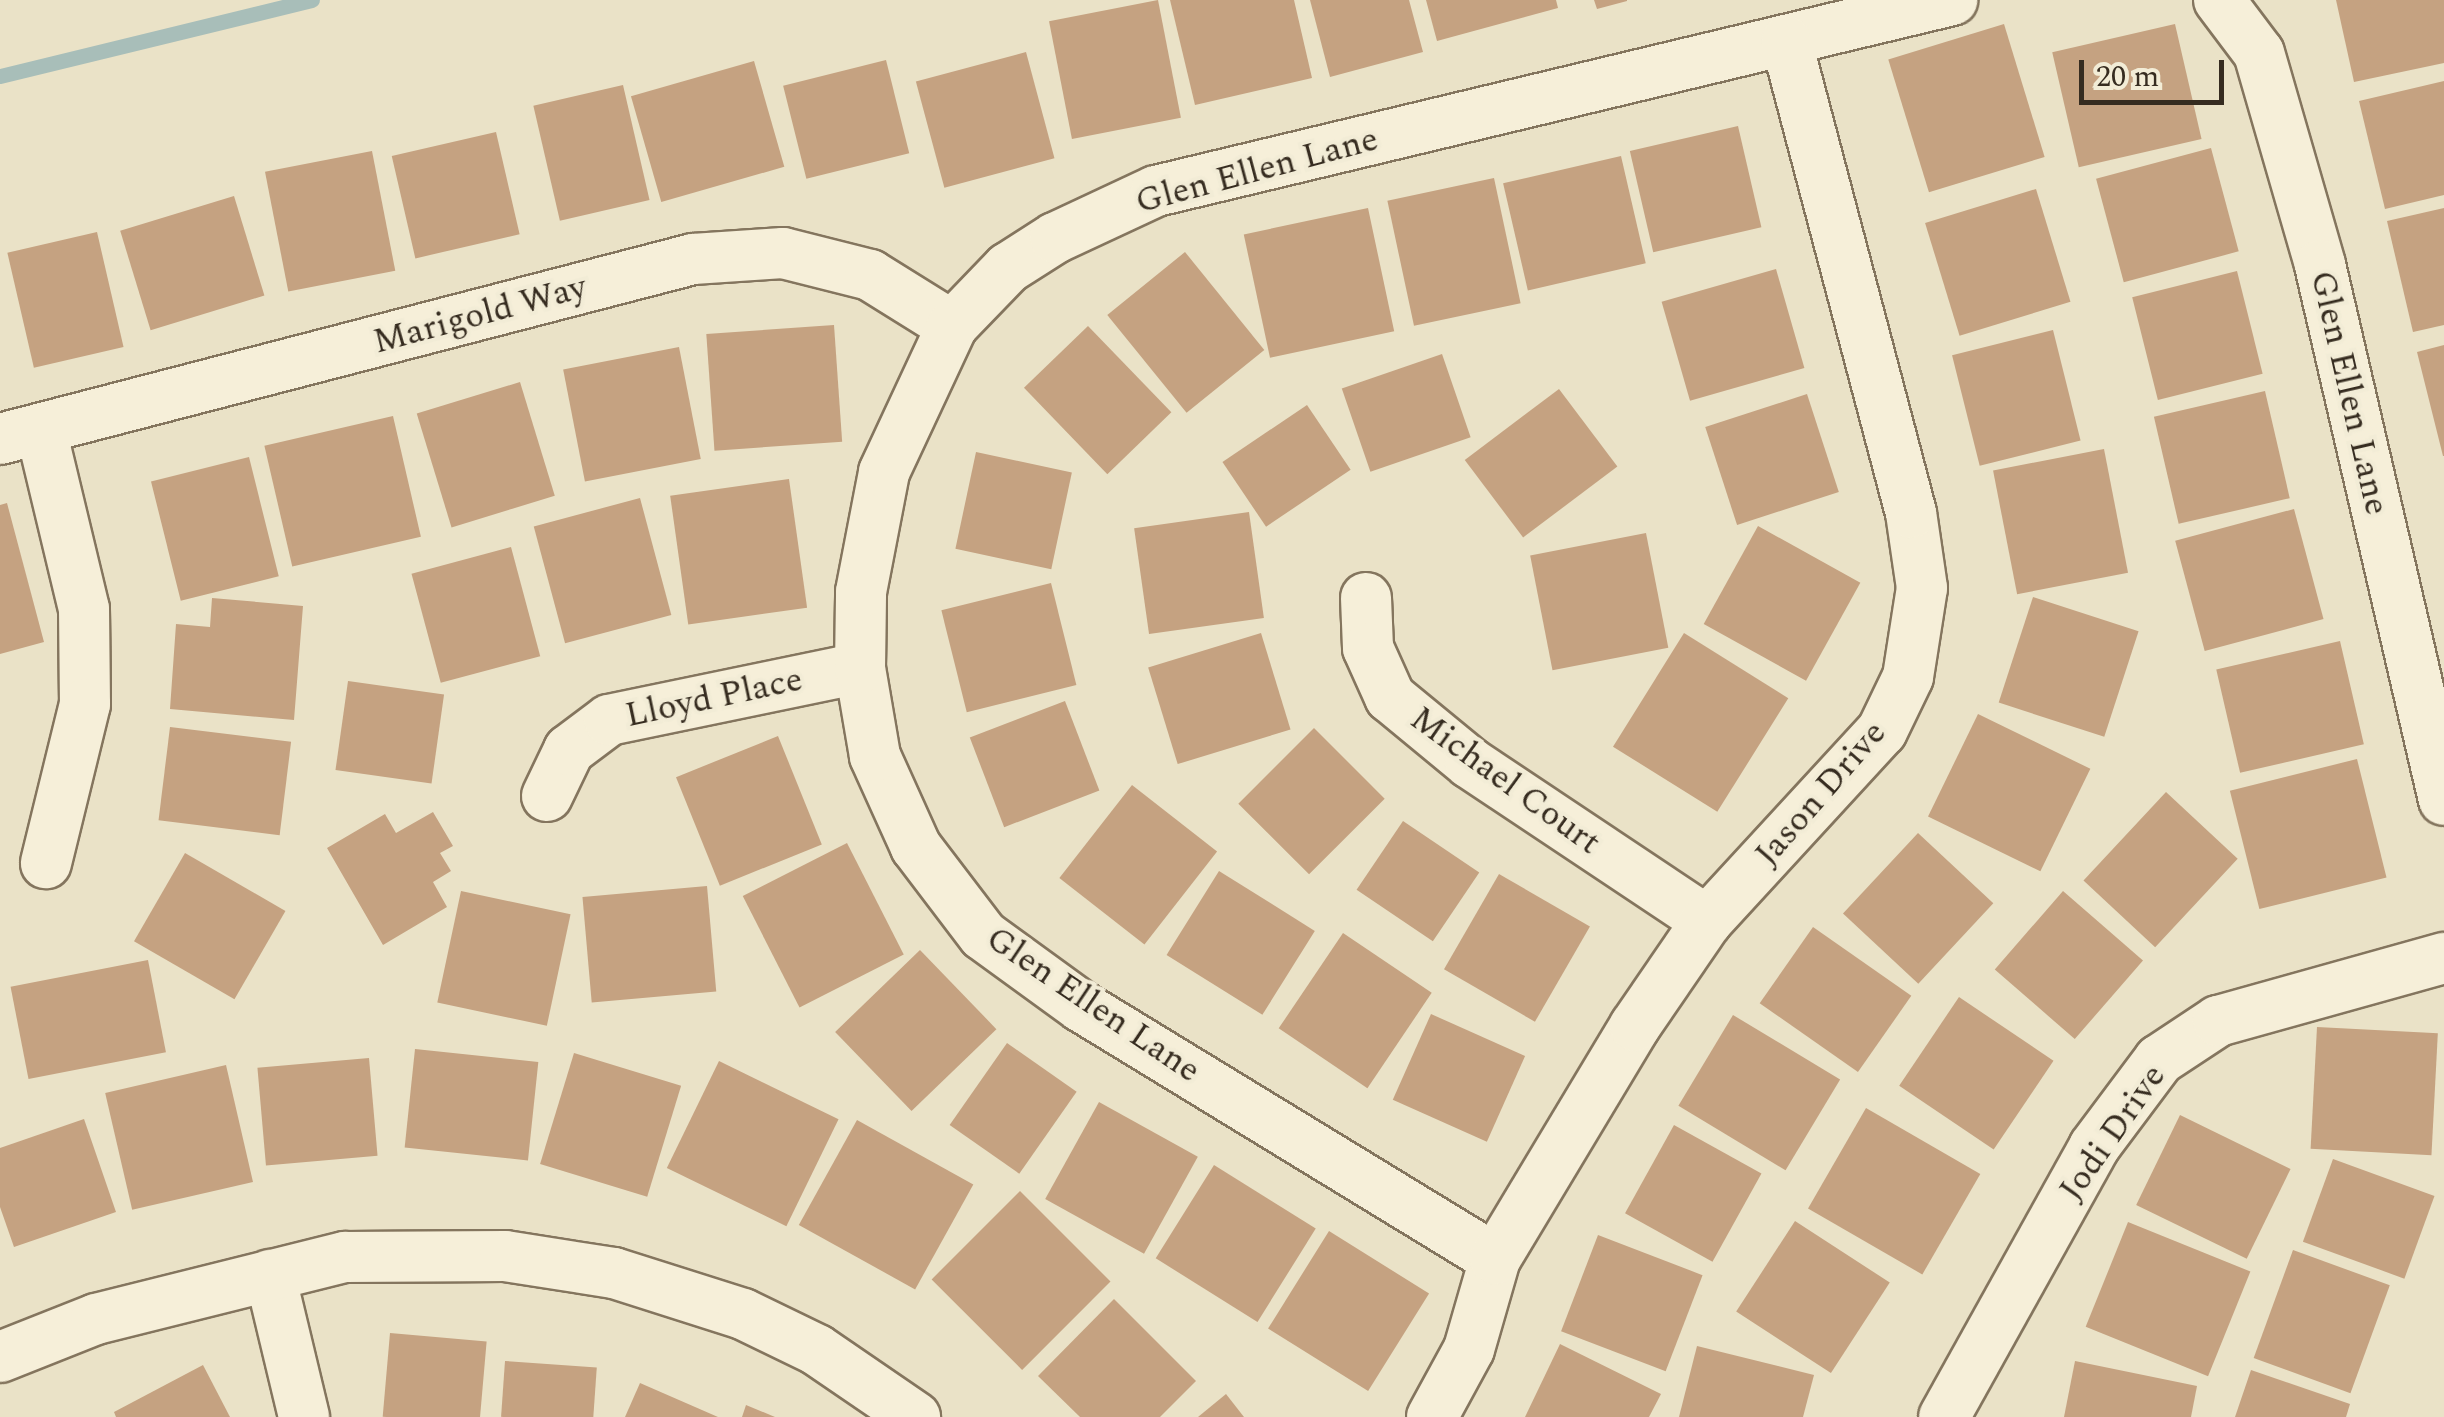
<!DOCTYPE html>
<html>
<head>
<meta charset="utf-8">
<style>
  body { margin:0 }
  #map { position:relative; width:2444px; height:1417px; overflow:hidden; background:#eae2c7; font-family:Spectral,serif }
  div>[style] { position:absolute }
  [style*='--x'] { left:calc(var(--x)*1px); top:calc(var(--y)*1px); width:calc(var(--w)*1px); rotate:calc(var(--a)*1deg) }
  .stream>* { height:15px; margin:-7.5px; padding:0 7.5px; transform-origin:7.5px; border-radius:7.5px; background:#a8beb9 }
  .building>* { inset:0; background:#c5a281; transform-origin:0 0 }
  .roads { filter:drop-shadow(2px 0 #84755e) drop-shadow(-2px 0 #84755e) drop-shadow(0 2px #84755e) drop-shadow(0 -2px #84755e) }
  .minor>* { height:50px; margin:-25px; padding:0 25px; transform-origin:25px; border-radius:25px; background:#f6efd9 }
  span { translate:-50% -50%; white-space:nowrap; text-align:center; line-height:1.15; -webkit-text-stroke:8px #f2ecd6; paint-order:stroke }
  .street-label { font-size:35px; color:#362c20 }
  .scale { position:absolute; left:2079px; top:60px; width:145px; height:45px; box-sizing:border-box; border:5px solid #362c20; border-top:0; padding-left:12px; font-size:30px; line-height:35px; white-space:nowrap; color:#362c20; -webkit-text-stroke:8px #f2ecd6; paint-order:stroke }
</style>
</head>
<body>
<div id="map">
  <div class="stream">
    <i style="--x:0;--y:76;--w:321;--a:-13.7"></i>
  </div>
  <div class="building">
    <i style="left:1158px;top:0;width:120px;height:111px;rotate:79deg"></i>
    <i style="clip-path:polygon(1170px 0,1294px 0,1312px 78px,1195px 105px)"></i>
    <i style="clip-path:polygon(1310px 0,1409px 0,1423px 52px,1330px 77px)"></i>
    <i style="clip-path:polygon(1426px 0,1556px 0,1558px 8px,1437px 41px)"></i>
    <i style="clip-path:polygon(1594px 0,1627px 0,1627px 1px,1597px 9px)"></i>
    <i style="clip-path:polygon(2336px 0,2444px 0,2444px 63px,2354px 82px)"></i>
    <i style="left:2004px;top:24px;width:139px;height:121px;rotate:73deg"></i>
    <i style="left:2175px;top:24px;width:118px;height:126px;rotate:77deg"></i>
    <i style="left:1026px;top:52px;width:110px;height:114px;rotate:75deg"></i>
    <i style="left:886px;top:60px;width:96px;height:106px;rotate:76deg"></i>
    <i style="left:754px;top:61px;width:110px;height:128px;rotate:74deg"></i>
    <i style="clip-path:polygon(2444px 81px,2444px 195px,2385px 209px,2359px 101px)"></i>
    <i style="left:623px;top:85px;width:118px;height:92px;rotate:77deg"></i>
    <i style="left:1738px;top:126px;width:104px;height:111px;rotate:77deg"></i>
    <i style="left:496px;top:132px;width:105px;height:107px;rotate:77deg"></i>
    <i style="left:2211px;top:148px;width:107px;height:119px;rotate:75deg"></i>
    <i style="left:372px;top:151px;width:122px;height:109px;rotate:79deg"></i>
    <i style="left:1621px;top:156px;width:110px;height:121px;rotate:77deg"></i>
    <i style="left:1494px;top:178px;width:128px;height:109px;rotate:78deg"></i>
    <i style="left:2036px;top:189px;width:118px;height:116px;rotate:73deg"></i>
    <i style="left:234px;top:196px;width:104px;height:119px;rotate:73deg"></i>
    <i style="left:1368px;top:208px;width:126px;height:127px;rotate:78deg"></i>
    <i style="clip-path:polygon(2444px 208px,2444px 325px,2413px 332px,2387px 221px)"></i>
    <i style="left:97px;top:232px;width:118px;height:92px;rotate:77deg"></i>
    <i style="left:1185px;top:252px;width:126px;height:100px;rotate:51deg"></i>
    <i style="left:1776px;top:269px;width:103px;height:119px;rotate:74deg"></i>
    <i style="left:2237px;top:271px;width:106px;height:108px;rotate:76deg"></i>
    <i style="left:834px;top:325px;width:117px;height:128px;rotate:86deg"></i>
    <i style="left:1088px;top:326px;width:120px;height:89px;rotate:46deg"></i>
    <i style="left:2053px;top:330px;width:114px;height:104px;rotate:76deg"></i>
    <i style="clip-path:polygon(2444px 345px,2444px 456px,2443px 456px,2417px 352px)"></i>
    <i style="left:679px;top:347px;width:114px;height:118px;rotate:79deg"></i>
    <i style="left:1442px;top:354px;width:88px;height:106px;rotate:71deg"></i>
    <i style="left:520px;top:382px;width:119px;height:108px;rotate:73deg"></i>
    <i style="left:1559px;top:389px;width:97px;height:118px;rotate:53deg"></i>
    <i style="left:2265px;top:391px;width:110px;height:114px;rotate:77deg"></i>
    <i style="left:1807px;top:394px;width:103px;height:107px;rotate:72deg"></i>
    <i style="left:1307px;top:405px;width:78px;height:102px;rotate:56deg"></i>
    <i style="left:393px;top:416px;width:124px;height:132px;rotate:77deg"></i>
    <i style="left:2104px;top:449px;width:126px;height:113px;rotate:79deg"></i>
    <i style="left:976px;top:452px;width:98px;height:99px;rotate:12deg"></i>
    <i style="left:249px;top:457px;width:123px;height:101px;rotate:76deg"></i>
    <i style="left:789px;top:479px;width:130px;height:120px;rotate:82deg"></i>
    <i style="left:640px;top:498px;width:121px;height:110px;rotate:75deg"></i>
    <i style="clip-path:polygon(7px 503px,44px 642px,0 654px,0 505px)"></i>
    <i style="left:2294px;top:509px;width:114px;height:123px;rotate:75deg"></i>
    <i style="left:1249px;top:512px;width:107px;height:116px;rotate:82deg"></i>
    <i style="left:1758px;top:526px;width:117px;height:112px;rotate:29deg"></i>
    <i style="left:1646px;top:533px;width:117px;height:118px;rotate:79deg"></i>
    <i style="left:511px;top:547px;width:113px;height:103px;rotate:75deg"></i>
    <i style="left:1051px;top:583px;width:105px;height:113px;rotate:76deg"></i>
    <i style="left:2033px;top:597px;width:111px;height:111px;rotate:18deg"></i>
    <i style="clip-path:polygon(212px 598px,303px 606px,294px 720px,170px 709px,176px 624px,210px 627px)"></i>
    <i style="left:1261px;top:633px;width:101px;height:118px;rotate:73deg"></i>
    <i style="left:1684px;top:633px;width:123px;height:134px;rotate:32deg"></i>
    <i style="left:2340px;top:641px;width:106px;height:127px;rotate:77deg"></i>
    <i style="left:348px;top:681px;width:97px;height:90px;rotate:8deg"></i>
    <i style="left:1065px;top:701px;width:96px;height:102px;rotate:69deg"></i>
    <i style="left:1978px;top:714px;width:125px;height:114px;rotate:26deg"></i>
    <i style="left:170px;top:727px;width:122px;height:94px;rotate:7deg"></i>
    <i style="left:1314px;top:728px;width:100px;height:107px;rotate:45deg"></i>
    <i style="left:778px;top:736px;width:117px;height:110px;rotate:68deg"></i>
    <i style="left:2357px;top:759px;width:122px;height:131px;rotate:76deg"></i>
    <i style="left:1132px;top:785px;width:108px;height:118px;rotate:38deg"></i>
    <i style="left:2166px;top:792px;width:98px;height:121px;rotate:43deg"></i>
    <i style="clip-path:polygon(433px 812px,453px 846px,440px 853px,451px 871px,433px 882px,447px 907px,383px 945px,327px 848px,385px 814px,396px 833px)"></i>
    <i style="left:1403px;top:821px;width:92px;height:83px;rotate:34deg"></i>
    <i style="left:1918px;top:833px;width:103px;height:110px;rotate:43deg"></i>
    <i style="left:847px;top:843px;width:125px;height:117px;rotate:63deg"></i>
    <i style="left:185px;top:853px;width:116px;height:102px;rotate:30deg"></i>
    <i style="left:1219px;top:871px;width:113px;height:99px;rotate:32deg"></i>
    <i style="left:1499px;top:874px;width:105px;height:110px;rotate:30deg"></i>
    <i style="left:707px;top:886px;width:106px;height:125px;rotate:85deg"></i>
    <i style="left:461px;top:891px;width:112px;height:114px;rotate:12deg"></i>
    <i style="left:2063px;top:891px;width:106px;height:104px;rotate:41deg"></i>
    <i style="left:1813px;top:927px;width:120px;height:93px;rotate:35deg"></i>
    <i style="left:1343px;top:933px;width:107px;height:115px;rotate:34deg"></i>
    <i style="left:920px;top:950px;width:110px;height:118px;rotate:46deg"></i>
    <i style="left:148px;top:960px;width:94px;height:140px;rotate:79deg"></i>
    <i style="left:1959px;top:997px;width:114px;height:107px;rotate:34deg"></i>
    <i style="left:1431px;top:1014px;width:103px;height:94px;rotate:24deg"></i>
    <i style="left:1733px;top:1015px;width:125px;height:106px;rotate:31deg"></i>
    <i style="left:2317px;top:1027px;width:121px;height:122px;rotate:3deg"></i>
    <i style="left:1007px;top:1043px;width:85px;height:100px;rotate:35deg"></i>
    <i style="left:415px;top:1049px;width:124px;height:99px;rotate:6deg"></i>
    <i style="left:574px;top:1053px;width:112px;height:116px;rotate:17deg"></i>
    <i style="left:369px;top:1058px;width:98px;height:112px;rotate:85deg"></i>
    <i style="left:719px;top:1061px;width:133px;height:119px;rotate:26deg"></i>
    <i style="left:226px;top:1065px;width:120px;height:124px;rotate:77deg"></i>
    <i style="left:1099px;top:1102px;width:113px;height:111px;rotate:29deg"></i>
    <i style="left:1866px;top:1108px;width:132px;height:116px;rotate:30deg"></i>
    <i style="left:2180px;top:1115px;width:123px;height:100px;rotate:26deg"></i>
    <i style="clip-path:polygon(84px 1119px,116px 1212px,14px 1247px,0 1207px,0 1148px)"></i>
    <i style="left:857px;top:1120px;width:133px;height:120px;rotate:29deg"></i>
    <i style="left:1674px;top:1125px;width:100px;height:101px;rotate:29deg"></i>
    <i style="left:2333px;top:1159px;width:108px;height:88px;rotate:20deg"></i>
    <i style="left:1214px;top:1165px;width:120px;height:110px;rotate:32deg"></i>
    <i style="left:1020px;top:1191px;width:128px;height:125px;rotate:45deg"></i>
    <i style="left:1795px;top:1221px;width:113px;height:108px;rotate:33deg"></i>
    <i style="left:2128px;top:1222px;width:132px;height:113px;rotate:22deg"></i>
    <i style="left:1329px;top:1231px;width:118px;height:115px;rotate:32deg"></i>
    <i style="left:1598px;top:1235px;width:112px;height:103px;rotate:21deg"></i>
    <i style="left:2293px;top:1250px;width:103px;height:115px;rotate:20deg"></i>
    <i style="clip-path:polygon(1114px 1299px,1196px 1381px,1160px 1417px,1080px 1417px,1038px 1376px)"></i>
    <i style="left:390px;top:1333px;width:97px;height:84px;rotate:5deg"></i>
    <i style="clip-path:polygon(1560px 1344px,1661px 1394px,1649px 1417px,1525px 1417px)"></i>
    <i style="clip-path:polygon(1697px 1346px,1814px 1375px,1803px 1417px,1679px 1417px)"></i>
    <i style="left:505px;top:1361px;width:92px;height:56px;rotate:4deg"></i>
    <i style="clip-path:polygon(2075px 1361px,2197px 1386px,2191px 1417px,2064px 1417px)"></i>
    <i style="clip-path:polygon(203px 1365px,230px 1417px,116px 1417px,114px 1412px)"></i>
    <i style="clip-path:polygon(2251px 1370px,2350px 1404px,2346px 1417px,2235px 1417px)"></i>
    <i style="clip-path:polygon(640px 1383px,718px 1417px,625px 1417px)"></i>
    <i style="clip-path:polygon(1226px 1394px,1244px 1417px,1198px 1417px)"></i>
    <i style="clip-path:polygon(746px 1405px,775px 1417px,742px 1417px)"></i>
  </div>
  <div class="roads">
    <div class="minor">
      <i style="--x:2219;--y:0;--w:66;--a:53"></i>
      <i style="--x:2259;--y:53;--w:221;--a:73.9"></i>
      <i style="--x:2320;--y:265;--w:549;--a:76.95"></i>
      <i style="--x:41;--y:430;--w:184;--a:76.5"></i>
      <i style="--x:84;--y:609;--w:95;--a:89.4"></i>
      <i style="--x:85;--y:704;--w:164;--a:103.8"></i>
      <i style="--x:0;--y:439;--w:716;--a:-14.56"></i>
      <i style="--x:693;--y:259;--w:90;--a:-3.8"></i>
      <i style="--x:783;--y:253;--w:90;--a:14.2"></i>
      <i style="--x:870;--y:275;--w:97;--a:31.9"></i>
      <i style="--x:1366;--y:598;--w:50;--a:87.7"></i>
      <i style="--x:1368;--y:648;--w:54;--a:65.8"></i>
      <i style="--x:1390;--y:697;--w:104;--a:39.5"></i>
      <i style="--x:1470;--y:763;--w:285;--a:33.7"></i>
      <i style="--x:547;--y:796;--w:51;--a:-64.4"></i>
      <i style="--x:569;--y:750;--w:50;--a:-36.9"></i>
      <i style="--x:609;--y:720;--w:256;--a:-11.7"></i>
      <i style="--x:1495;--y:1259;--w:484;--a:-148.6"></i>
      <i style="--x:1082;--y:1007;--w:122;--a:-144"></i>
      <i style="--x:983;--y:935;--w:111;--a:-127.3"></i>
      <i style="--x:916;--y:847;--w:100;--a:-114.3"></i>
      <i style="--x:875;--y:756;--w:89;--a:-99.7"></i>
      <i style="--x:860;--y:668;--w:76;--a:-89.2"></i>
      <i style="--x:861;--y:592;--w:122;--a:-79.1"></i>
      <i style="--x:884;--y:472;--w:161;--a:-65"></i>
      <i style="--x:952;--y:326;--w:81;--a:-46"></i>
      <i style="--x:1008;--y:268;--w:56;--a:-32.6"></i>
      <i style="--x:1055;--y:238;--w:111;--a:-25"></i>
      <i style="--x:1156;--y:191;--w:819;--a:-13.49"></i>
      <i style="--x:270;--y:1275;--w:146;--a:76.5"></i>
      <i style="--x:0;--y:1357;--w:103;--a:-21.6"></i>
      <i style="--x:96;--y:1319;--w:257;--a:-14"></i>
      <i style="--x:345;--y:1257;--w:160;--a:-0.4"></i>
      <i style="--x:505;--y:1256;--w:110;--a:8.9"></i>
      <i style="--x:614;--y:1273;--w:135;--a:17.6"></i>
      <i style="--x:743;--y:1314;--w:82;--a:25.9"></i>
      <i style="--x:817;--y:1350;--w:119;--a:34.4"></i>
      <i style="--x:1432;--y:1417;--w:77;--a:-61.4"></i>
      <i style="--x:1469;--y:1349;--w:94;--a:-73.9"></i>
      <i style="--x:1495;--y:1259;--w:272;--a:-59"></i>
      <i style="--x:1635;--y:1026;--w:127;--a:-55.6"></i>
      <i style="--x:1707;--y:921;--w:258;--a:-47.4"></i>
      <i style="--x:1882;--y:731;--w:60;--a:-64.3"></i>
      <i style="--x:1908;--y:677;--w:90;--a:-81.1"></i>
      <i style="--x:1922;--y:588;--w:76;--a:-98.3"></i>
      <i style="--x:1911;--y:513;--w:488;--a:-104.8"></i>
      <i style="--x:1944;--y:1417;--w:309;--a:-60.9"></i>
      <i style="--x:2094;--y:1147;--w:109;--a:-53.2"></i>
      <i style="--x:2159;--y:1060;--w:71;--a:-33.5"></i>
      <i style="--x:2218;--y:1021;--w:235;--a:-15.6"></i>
    </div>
  </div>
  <div class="street-label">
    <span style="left:1257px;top:171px;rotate:-15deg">Glen Ellen Lane</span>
    <span style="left:480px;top:315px;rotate:-15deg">Marigold Way</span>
    <span style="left:2349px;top:393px;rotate:77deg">Glen Ellen Lane</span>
    <span style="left:714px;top:698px;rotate:-12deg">Lloyd Place</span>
    <span style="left:1505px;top:781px;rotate:36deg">Michael Court</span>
    <span style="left:1821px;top:794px;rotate:-49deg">Jason Drive</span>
    <span style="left:1093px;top:1005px;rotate:34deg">Glen Ellen Lane</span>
    <span style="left:2113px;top:1133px;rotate:-55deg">Jodi Drive</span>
  </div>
  <div class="scale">20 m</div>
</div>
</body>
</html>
